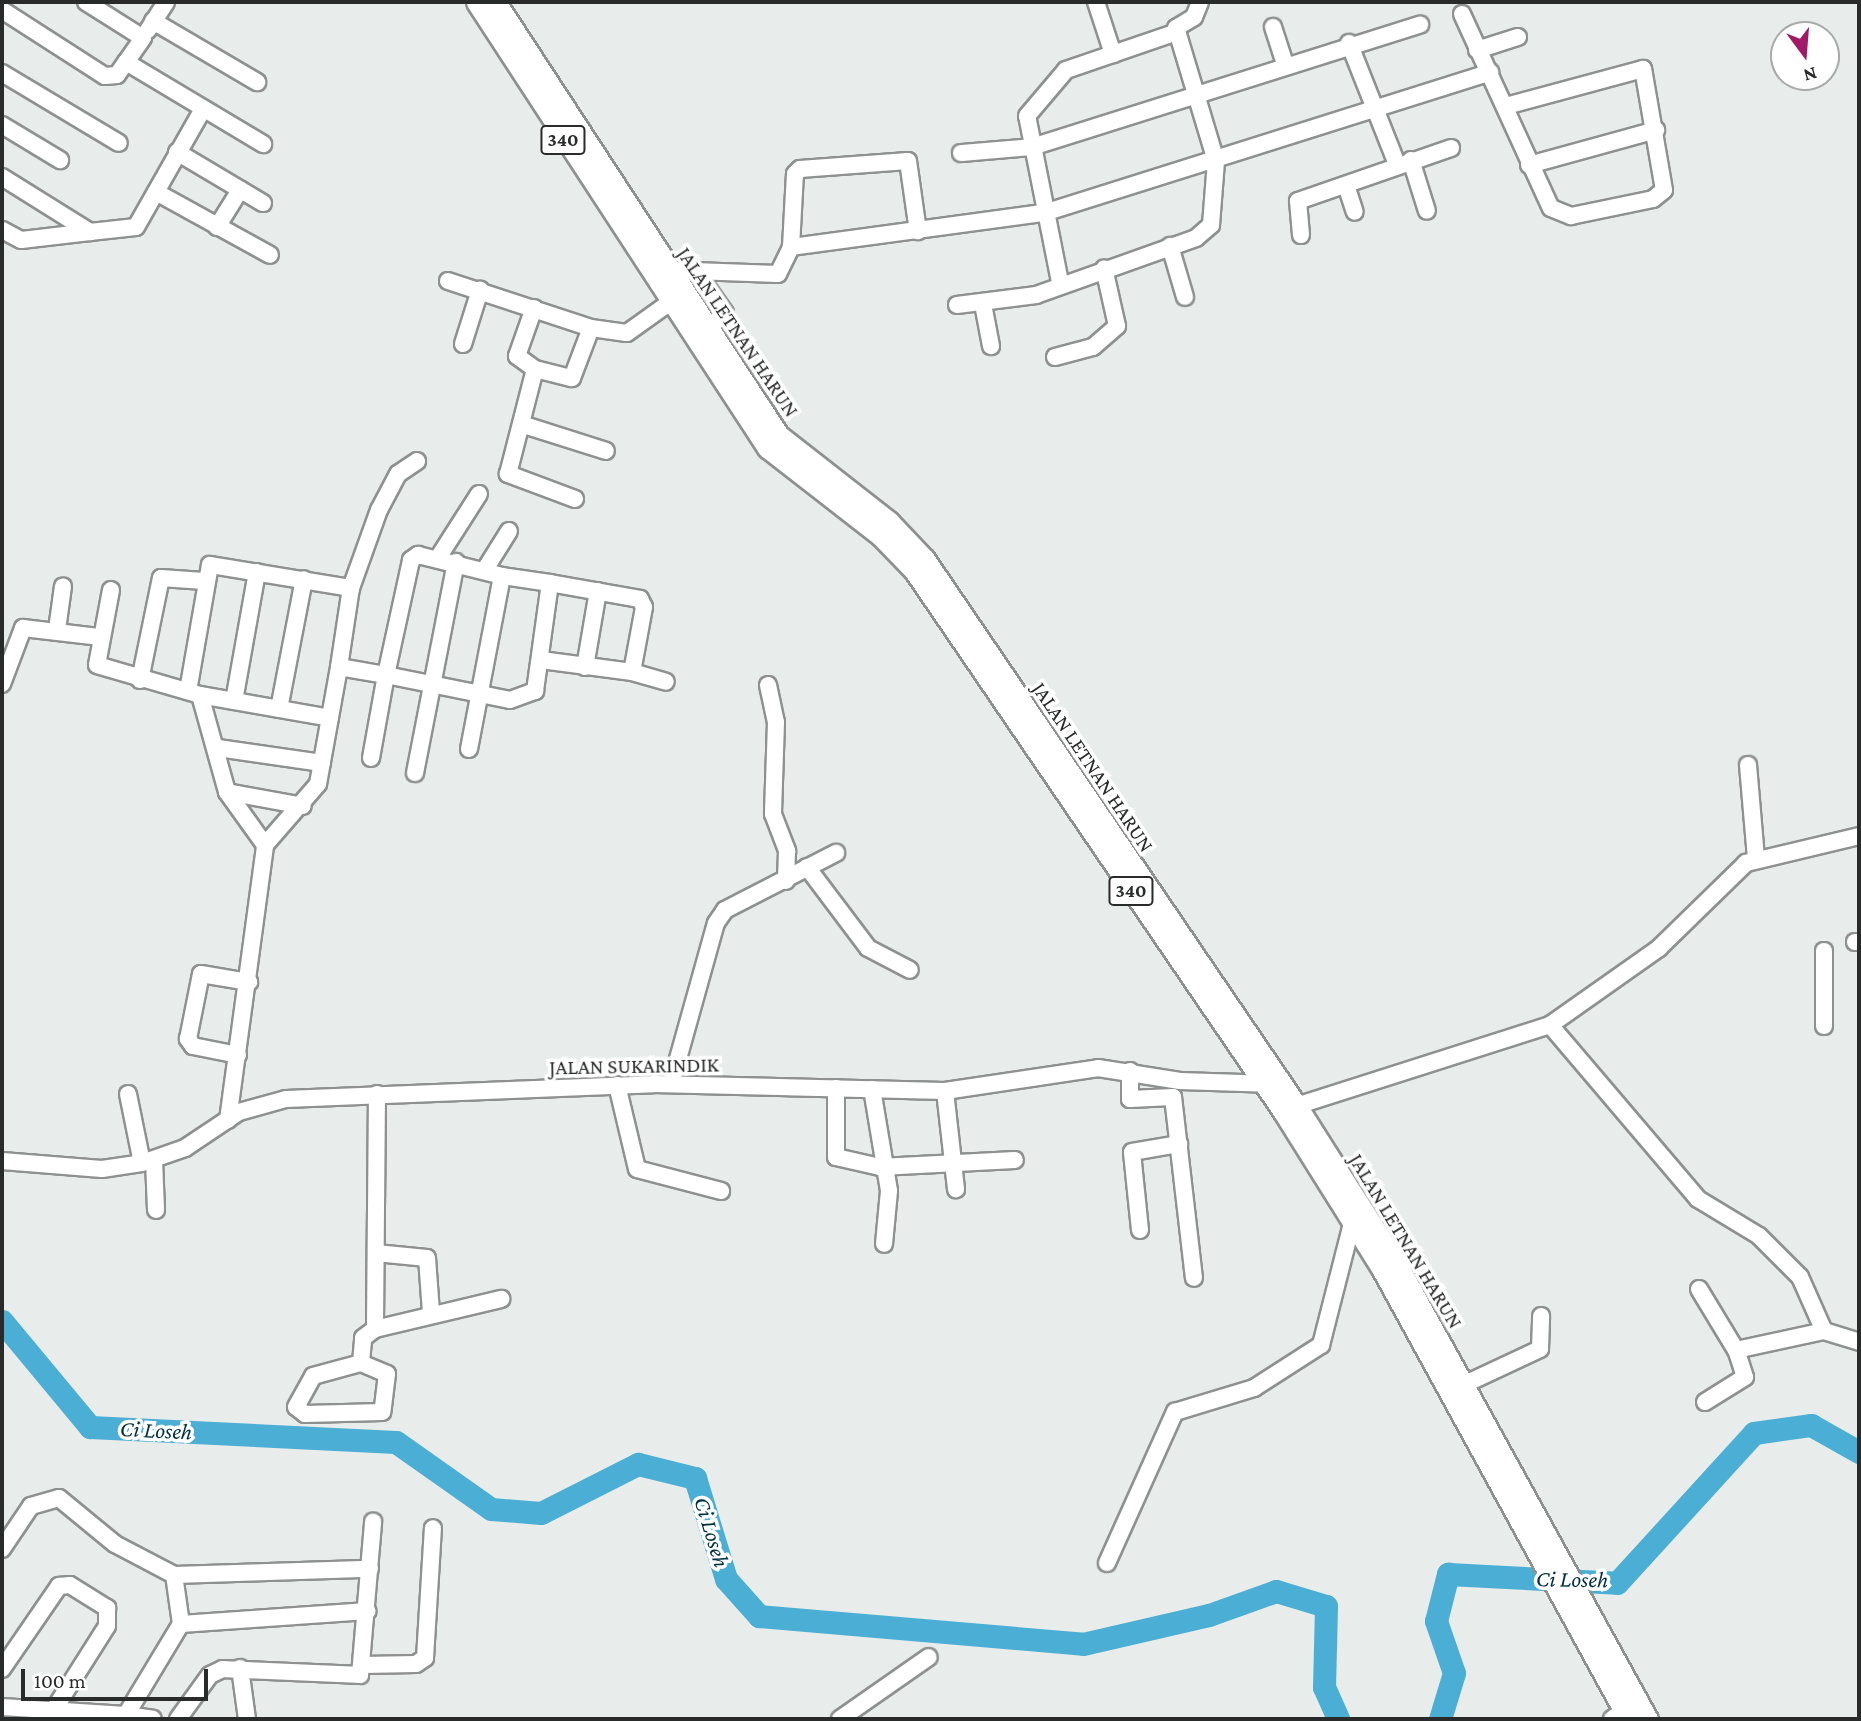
<!DOCTYPE html>
<html>
<head>
<meta charset="utf-8">
<style>
  body { margin:0 }
  #map { position:relative; width:1861px; height:1721px; overflow:hidden; background:#e8ecea; font-family:"Crimson Pro",serif }
  div>[style] { position:absolute }
  [style*='--x'] { left:calc(var(--x)*1px); top:calc(var(--y)*1px); width:calc(var(--w)*1px); rotate:calc(var(--a)*1deg) }
  .river>* { height:23px; margin:-11.5px; padding:0 11.5px; transform-origin:11.5px; border-radius:11.5px; background:#4baed4 }
  .roads { filter:drop-shadow(2px 0 #8e918f) drop-shadow(-2px 0 #8e918f) drop-shadow(0 2px #8e918f) drop-shadow(0 -2px #8e918f) }
  .minor>* { height:16px; margin:-8px; padding:0 8px; transform-origin:8px; border-radius:8px; background:#fff }
  .major>* { height:19px; margin:-9.5px; padding:0 9.5px; transform-origin:9.5px; border-radius:9.5px; background:#fff }
  span { translate:-50% -50%; white-space:nowrap; text-align:center; line-height:1.15; -webkit-text-stroke:7px #fff; paint-order:stroke }
  .shield-label span { padding:2px 5px; background:#fff; border:2px solid; border-radius:5px; -webkit-text-stroke-width:0 }
  .shield-label { font-size:19px; color:#292a2a; font-weight:700 }
  .street-label { font-size:21px; color:#292a2a }
  .water-label { font-size:23px; color:#013040; font-style:italic }
  .frame { position:absolute; inset:0; border:4px solid #292a2a; pointer-events:none }
  .north { position:absolute; left:1770px; top:21px; width:70px; height:70px; box-sizing:border-box; background:#fff; border:2px solid #a9aaaa; border-radius:50%; rotate:164deg; font-size:19px; font-weight:700; line-height:28px; text-align:center; color:#292a2a }
  .north::after { content:''; display:block; margin:auto; width:24px; height:32px; background:#a11a67; clip-path:polygon(50% 0,100% 100%,50% 72%,0 100%) }
  .scale { position:absolute; left:21px; top:1669px; width:187px; height:32px; box-sizing:border-box; border:4px solid #292a2a; border-top:0; padding-left:9px; font-size:21px; line-height:24px; white-space:nowrap; color:#292a2a; -webkit-text-stroke:5px #fff; paint-order:stroke }
</style>
</head>
<body>
<div id="map">
  <div class="river">
    <i style="--x:2;--y:1321;--w:138;--a:50.3"></i>
    <i style="--x:90;--y:1427;--w:306;--a:2.8"></i>
    <i style="--x:396;--y:1442;--w:116;--a:35.2"></i>
    <i style="--x:491;--y:1509;--w:50;--a:4.6"></i>
    <i style="--x:541;--y:1513;--w:109;--a:-26.8"></i>
    <i style="--x:638;--y:1464;--w:59;--a:13.8"></i>
    <i style="--x:695;--y:1478;--w:106;--a:72.9"></i>
    <i style="--x:726;--y:1579;--w:50;--a:48.3"></i>
    <i style="--x:759;--y:1616;--w:325;--a:4.9"></i>
    <i style="--x:1083;--y:1644;--w:129;--a:-13"></i>
    <i style="--x:1209;--y:1615;--w:71;--a:-19.7"></i>
    <i style="--x:1276;--y:1591;--w:52;--a:16.7"></i>
    <i style="--x:1326;--y:1606;--w:81;--a:91.4"></i>
    <i style="--x:1324;--y:1687;--w:35;--a:66"></i>
    <i style="--x:1440;--y:1719;--w:48;--a:-73.1"></i>
    <i style="--x:1454;--y:1673;--w:55;--a:-109.1"></i>
    <i style="--x:1436;--y:1621;--w:49;--a:-75.7"></i>
    <i style="--x:1448;--y:1574;--w:169;--a:3"></i>
    <i style="--x:1617;--y:1583;--w:203;--a:-47.6"></i>
    <i style="--x:1754;--y:1433;--w:58;--a:-8"></i>
    <i style="--x:1811;--y:1425;--w:55;--a:29.4"></i>
  </div>
  <div class="roads">
    <div class="minor">
      <i style="--x:86;--y:2;--w:67;--a:32.3"></i>
      <i style="--x:143;--y:38;--w:29;--a:125"></i>
      <i style="--x:1096;--y:2;--w:55;--a:71.9"></i>
      <i style="--x:2;--y:10;--w:122;--a:32.7"></i>
      <i style="--x:105;--y:76;--w:12;--a:-5"></i>
      <i style="--x:117;--y:75;--w:16;--a:-55"></i>
      <i style="--x:126;--y:62;--w:160;--a:30.9"></i>
      <i style="--x:1462;--y:14;--w:213;--a:65.4"></i>
      <i style="--x:1551;--y:208;--w:22;--a:22"></i>
      <i style="--x:1571;--y:216;--w:84;--a:-11.7"></i>
      <i style="--x:1653;--y:199;--w:14;--a:-39"></i>
      <i style="--x:1664;--y:190;--w:123;--a:-99.8"></i>
      <i style="--x:1643;--y:69;--w:142;--a:164.9"></i>
      <i style="--x:153;--y:21;--w:121;--a:30.4"></i>
      <i style="--x:1273;--y:27;--w:40;--a:72"></i>
      <i style="--x:148;--y:30;--w:33;--a:-57"></i>
      <i style="--x:1349;--y:43;--w:130;--a:68.4"></i>
      <i style="--x:1477;--y:50;--w:43;--a:-17.6"></i>
      <i style="--x:2;--y:73;--w:136;--a:30.9"></i>
      <i style="--x:2;--y:125;--w:68;--a:31.1"></i>
      <i style="--x:177;--y:152;--w:100;--a:30.7"></i>
      <i style="--x:961;--y:153;--w:71;--a:-4.8"></i>
      <i style="--x:1032;--y:147;--w:407;--a:-17.5"></i>
      <i style="--x:1411;--y:160;--w:53;--a:72.6"></i>
      <i style="--x:1529;--y:165;--w:132;--a:-15.4"></i>
      <i style="--x:2;--y:177;--w:104;--a:32"></i>
      <i style="--x:90;--y:232;--w:69;--a:173.4"></i>
      <i style="--x:21;--y:240;--w:21;--a:-152"></i>
      <i style="--x:1346;--y:185;--w:28;--a:72"></i>
      <i style="--x:156;--y:192;--w:130;--a:28.9"></i>
      <i style="--x:217;--y:227;--w:44;--a:-58.1"></i>
      <i style="--x:90;--y:232;--w:46;--a:-6.2"></i>
      <i style="--x:136;--y:227;--w:136;--a:-60.4"></i>
      <i style="--x:1301;--y:235;--w:34;--a:-95"></i>
      <i style="--x:1298;--y:201;--w:162;--a:-19.1"></i>
      <i style="--x:1170;--y:246;--w:53;--a:73.6"></i>
      <i style="--x:791;--y:247;--w:73;--a:-86.9"></i>
      <i style="--x:795;--y:174;--w:7;--a:-45"></i>
      <i style="--x:800;--y:169;--w:108;--a:-4.2"></i>
      <i style="--x:908;--y:161;--w:71;--a:81.9"></i>
      <i style="--x:665;--y:270;--w:113;--a:2"></i>
      <i style="--x:778;--y:274;--w:30;--a:-64"></i>
      <i style="--x:791;--y:247;--w:255;--a:-7.7"></i>
      <i style="--x:1044;--y:213;--w:468;--a:-17.5"></i>
      <i style="--x:697;--y:273;--w:49;--a:55"></i>
      <i style="--x:725;--y:313;--w:23;--a:137"></i>
      <i style="--x:448;--y:281;--w:151;--a:18.2"></i>
      <i style="--x:1060;--y:282;--w:169;--a:-101.2"></i>
      <i style="--x:1027;--y:116;--w:60;--a:-49.7"></i>
      <i style="--x:1066;--y:70;--w:117;--a:-18.9"></i>
      <i style="--x:983;--y:304;--w:43;--a:79.2"></i>
      <i style="--x:957;--y:305;--w:80;--a:-7.2"></i>
      <i style="--x:1036;--y:295;--w:170;--a:-19.6"></i>
      <i style="--x:1196;--y:238;--w:20;--a:-41"></i>
      <i style="--x:1211;--y:225;--w:64;--a:-85.5"></i>
      <i style="--x:1216;--y:161;--w:139;--a:-106.7"></i>
      <i style="--x:1176;--y:28;--w:21;--a:-31"></i>
      <i style="--x:1194;--y:17;--w:16;--a:-68"></i>
      <i style="--x:534;--y:308;--w:51;--a:109.5"></i>
      <i style="--x:517;--y:356;--w:22;--a:36"></i>
      <i style="--x:463;--y:344;--w:57;--a:-72.5"></i>
      <i style="--x:1055;--y:357;--w:39;--a:-15"></i>
      <i style="--x:1093;--y:347;--w:32;--a:-41"></i>
      <i style="--x:1117;--y:326;--w:59;--a:-102.6"></i>
      <i style="--x:521;--y:424;--w:89;--a:17.6"></i>
      <i style="--x:575;--y:499;--w:72;--a:-159.5"></i>
      <i style="--x:508;--y:474;--w:108;--a:-75.6"></i>
      <i style="--x:535;--y:369;--w:38;--a:14"></i>
      <i style="--x:572;--y:378;--w:53;--a:-69.2"></i>
      <i style="--x:591;--y:328;--w:36;--a:8"></i>
      <i style="--x:627;--y:333;--w:52;--a:-35.5"></i>
      <i style="--x:438;--y:558;--w:76;--a:-57.4"></i>
      <i style="--x:484;--y:571;--w:47;--a:-58"></i>
      <i style="--x:111;--y:590;--w:76;--a:100.6"></i>
      <i style="--x:97;--y:665;--w:107;--a:16.2"></i>
      <i style="--x:200;--y:695;--w:101;--a:74.4"></i>
      <i style="--x:227;--y:792;--w:65;--a:54.4"></i>
      <i style="--x:57;--y:630;--w:44;--a:-82.2"></i>
      <i style="--x:541;--y:660;--w:92;--a:7.5"></i>
      <i style="--x:632;--y:672;--w:66;--a:-79.5"></i>
      <i style="--x:644;--y:607;--w:9;--a:-117"></i>
      <i style="--x:640;--y:599;--w:91;--a:-169.9"></i>
      <i style="--x:339;--y:667;--w:80;--a:-81.4"></i>
      <i style="--x:351;--y:588;--w:83;--a:-70.3"></i>
      <i style="--x:379;--y:510;--w:41;--a:-62.2"></i>
      <i style="--x:398;--y:474;--w:23;--a:-34"></i>
      <i style="--x:585;--y:667;--w:77;--a:-80.3"></i>
      <i style="--x:632;--y:672;--w:35;--a:16"></i>
      <i style="--x:140;--y:680;--w:104;--a:-78.4"></i>
      <i style="--x:161;--y:578;--w:43;--a:4"></i>
      <i style="--x:2;--y:684;--w:60;--a:-69.4"></i>
      <i style="--x:23;--y:628;--w:78;--a:6.7"></i>
      <i style="--x:768;--y:685;--w:38;--a:78"></i>
      <i style="--x:776;--y:722;--w:92;--a:91.9"></i>
      <i style="--x:773;--y:814;--w:40;--a:69"></i>
      <i style="--x:787;--y:851;--w:30;--a:92"></i>
      <i style="--x:188;--y:691;--w:128;--a:-80.1"></i>
      <i style="--x:210;--y:565;--w:143;--a:9.3"></i>
      <i style="--x:200;--y:695;--w:132;--a:10"></i>
      <i style="--x:234;--y:701;--w:131;--a:-79.9"></i>
      <i style="--x:279;--y:709;--w:132;--a:-79.1"></i>
      <i style="--x:218;--y:748;--w:105;--a:8.2"></i>
      <i style="--x:371;--y:758;--w:84;--a:-79.8"></i>
      <i style="--x:386;--y:675;--w:126;--a:11.4"></i>
      <i style="--x:510;--y:700;--w:27;--a:-20"></i>
      <i style="--x:535;--y:691;--w:109;--a:-82.1"></i>
      <i style="--x:550;--y:583;--w:49;--a:-171.7"></i>
      <i style="--x:1748;--y:765;--w:93;--a:85.1"></i>
      <i style="--x:415;--y:773;--w:215;--a:-79"></i>
      <i style="--x:227;--y:792;--w:77;--a:10.4"></i>
      <i style="--x:807;--y:867;--w:101;--a:53"></i>
      <i style="--x:868;--y:948;--w:47;--a:27.6"></i>
      <i style="--x:1855;--y:942;--w:4;--a:0"></i>
      <i style="--x:1550;--y:1025;--w:228;--a:49.6"></i>
      <i style="--x:1698;--y:1199;--w:71;--a:31.2"></i>
      <i style="--x:1759;--y:1236;--w:58;--a:45"></i>
      <i style="--x:1800;--y:1277;--w:59;--a:66"></i>
      <i style="--x:1824;--y:1331;--w:37;--a:17"></i>
      <i style="--x:1824;--y:1026;--w:75;--a:-90"></i>
      <i style="--x:238;--y:1055;--w:46;--a:-168.7"></i>
      <i style="--x:193;--y:1046;--w:9;--a:-126"></i>
      <i style="--x:188;--y:1039;--w:66;--a:-78.7"></i>
      <i style="--x:201;--y:974;--w:49;--a:9.5"></i>
      <i style="--x:1130;--y:1071;--w:28;--a:90"></i>
      <i style="--x:1130;--y:1099;--w:43;--a:-2.7"></i>
      <i style="--x:1173;--y:1097;--w:182;--a:83.4"></i>
      <i style="--x:671;--y:1084;--w:167;--a:-74.4"></i>
      <i style="--x:716;--y:923;--w:16;--a:-55"></i>
      <i style="--x:725;--y:910;--w:125;--a:-27.2"></i>
      <i style="--x:617;--y:1085;--w:86;--a:76.6"></i>
      <i style="--x:637;--y:1169;--w:87;--a:14.7"></i>
      <i style="--x:836;--y:1088;--w:69;--a:90"></i>
      <i style="--x:836;--y:1157;--w:45;--a:12.8"></i>
      <i style="--x:880;--y:1167;--w:135;--a:-3"></i>
      <i style="--x:872;--y:1089;--w:103;--a:80.5"></i>
      <i style="--x:889;--y:1191;--w:53;--a:95.4"></i>
      <i style="--x:945;--y:1091;--w:99;--a:83.6"></i>
      <i style="--x:128;--y:1094;--w:70;--a:78.5"></i>
      <i style="--x:377;--y:1094;--w:235;--a:90.5"></i>
      <i style="--x:375;--y:1329;--w:130;--a:-13.4"></i>
      <i style="--x:1287;--y:1109;--w:276;--a:-17.7"></i>
      <i style="--x:1550;--y:1025;--w:133;--a:-35.2"></i>
      <i style="--x:1659;--y:948;--w:122;--a:-44.3"></i>
      <i style="--x:1746;--y:863;--w:116;--a:-13.4"></i>
      <i style="--x:228;--y:1120;--w:277;--a:-82.3"></i>
      <i style="--x:265;--y:845;--w:81;--a:-49"></i>
      <i style="--x:318;--y:784;--w:119;--a:-79.8"></i>
      <i style="--x:339;--y:667;--w:48;--a:9.7"></i>
      <i style="--x:386;--y:675;--w:118;--a:-77.7"></i>
      <i style="--x:411;--y:560;--w:9;--a:-36"></i>
      <i style="--x:418;--y:555;--w:87;--a:14"></i>
      <i style="--x:502;--y:576;--w:176;--a:100.8"></i>
      <i style="--x:154;--y:1160;--w:50;--a:87.7"></i>
      <i style="--x:2;--y:1161;--w:100;--a:4.6"></i>
      <i style="--x:102;--y:1169;--w:40;--a:-8.5"></i>
      <i style="--x:142;--y:1163;--w:46;--a:-19.2"></i>
      <i style="--x:185;--y:1148;--w:65;--a:-33.7"></i>
      <i style="--x:239;--y:1112;--w:49;--a:-15.5"></i>
      <i style="--x:286;--y:1099;--w:368;--a:-2.3"></i>
      <i style="--x:654;--y:1084;--w:291;--a:1.4"></i>
      <i style="--x:945;--y:1091;--w:155;--a:-8.5"></i>
      <i style="--x:1098;--y:1068;--w:83;--a:9"></i>
      <i style="--x:1180;--y:1081;--w:94;--a:1.8"></i>
      <i style="--x:1140;--y:1230;--w:78;--a:-95.9"></i>
      <i style="--x:1132;--y:1152;--w:48;--a:-9.7"></i>
      <i style="--x:376;--y:1253;--w:51;--a:5.6"></i>
      <i style="--x:427;--y:1258;--w:55;--a:85.8"></i>
      <i style="--x:1699;--y:1289;--w:71;--a:58.8"></i>
      <i style="--x:1736;--y:1350;--w:90;--a:-12.2"></i>
      <i style="--x:361;--y:1363;--w:28;--a:23"></i>
      <i style="--x:387;--y:1374;--w:38;--a:97"></i>
      <i style="--x:382;--y:1412;--w:77;--a:178.5"></i>
      <i style="--x:305;--y:1414;--w:11;--a:-142"></i>
      <i style="--x:296;--y:1407;--w:35;--a:-61"></i>
      <i style="--x:313;--y:1376;--w:50;--a:-15.2"></i>
      <i style="--x:361;--y:1363;--w:25;--a:-85"></i>
      <i style="--x:363;--y:1338;--w:15;--a:-37"></i>
      <i style="--x:1463;--y:1385;--w:85;--a:-25.1"></i>
      <i style="--x:1540;--y:1349;--w:33;--a:-88"></i>
      <i style="--x:1705;--y:1402;--w:47;--a:-32"></i>
      <i style="--x:1745;--y:1377;--w:28;--a:-108"></i>
      <i style="--x:2;--y:1549;--w:52;--a:-56"></i>
      <i style="--x:31;--y:1506;--w:29;--a:-16"></i>
      <i style="--x:59;--y:1498;--w:72;--a:39.4"></i>
      <i style="--x:115;--y:1544;--w:67;--a:27.7"></i>
      <i style="--x:174;--y:1575;--w:196;--a:-1.8"></i>
      <i style="--x:1107;--y:1563;--w:166;--a:-65.8"></i>
      <i style="--x:1175;--y:1412;--w:83;--a:-16.9"></i>
      <i style="--x:1254;--y:1388;--w:80;--a:-32.7"></i>
      <i style="--x:1321;--y:1345;--w:126;--a:-75.7"></i>
      <i style="--x:181;--y:1624;--w:187;--a:-4"></i>
      <i style="--x:363;--y:1665;--w:53;--a:-1.1"></i>
      <i style="--x:416;--y:1664;--w:11;--a:-34"></i>
      <i style="--x:425;--y:1658;--w:130;--a:-86.5"></i>
      <i style="--x:240;--y:1668;--w:51;--a:82.2"></i>
      <i style="--x:2;--y:1669;--w:101;--a:-55.5"></i>
      <i style="--x:59;--y:1586;--w:11;--a:-5"></i>
      <i style="--x:70;--y:1585;--w:44;--a:31.9"></i>
      <i style="--x:107;--y:1608;--w:18;--a:90"></i>
      <i style="--x:107;--y:1626;--w:110;--a:122.4"></i>
      <i style="--x:2;--y:1707;--w:124;--a:3.7"></i>
      <i style="--x:126;--y:1715;--w:106;--a:-58.9"></i>
      <i style="--x:181;--y:1624;--w:49;--a:-98.1"></i>
      <i style="--x:126;--y:1715;--w:27;--a:8"></i>
      <i style="--x:178;--y:1719;--w:54;--a:-54"></i>
      <i style="--x:210;--y:1675;--w:14;--a:-25"></i>
      <i style="--x:223;--y:1669;--w:137;--a:2.5"></i>
      <i style="--x:360;--y:1675;--w:154;--a:-85.1"></i>
      <i style="--x:840;--y:1719;--w:108;--a:-34.9"></i>
      <i style="--x:1612;--y:1719;--w:26;--a:-36"></i>
    </div>
    <div class="major">
      <i style="--x:476;--y:2;--w:533;--a:56.88"></i>
      <i style="--x:767;--y:448;--w:143;--a:37.9"></i>
      <i style="--x:880;--y:536;--w:49;--a:45.8"></i>
      <i style="--x:914;--y:571;--w:655;--a:55.7"></i>
      <i style="--x:1283;--y:1112;--w:186;--a:57.9"></i>
      <i style="--x:1382;--y:1270;--w:512;--a:61.28"></i>
      <i style="--x:496;--y:2;--w:517;--a:56.83"></i>
      <i style="--x:779;--y:435;--w:140;--a:38"></i>
      <i style="--x:889;--y:521;--w:52;--a:46.5"></i>
      <i style="--x:925;--y:559;--w:659;--a:55.76"></i>
      <i style="--x:1296;--y:1104;--w:185;--a:57.6"></i>
      <i style="--x:1395;--y:1260;--w:524;--a:61.14"></i>
    </div>
  </div>
  <div class="shield-label">
    <span style="left:563px;top:140px">340</span>
    <span style="left:1131px;top:891px">340</span>
  </div>
  <div class="street-label">
    <span style="left:738px;top:332px;rotate:56deg">JALAN LETNAN HARUN</span>
    <span style="left:1093px;top:767px;rotate:56deg">JALAN LETNAN HARUN</span>
    <span style="left:634px;top:1066px;rotate:-1deg">JALAN SUKARINDIK</span>
    <span style="left:1406px;top:1241px;rotate:59deg">JALAN LETNAN HARUN</span>
  </div>
  <div class="water-label">
    <span style="left:156px;top:1430px;rotate:3deg">Ci Loseh</span>
    <span style="left:712px;top:1532px;rotate:73deg">Ci Loseh</span>
    <span style="left:1572px;top:1579px;rotate:1deg">Ci Loseh</span>
  </div>
  <div class="frame"></div>
  <div class="north">N</div>
  <div class="scale">100 m</div>
</div>
</body>
</html>
